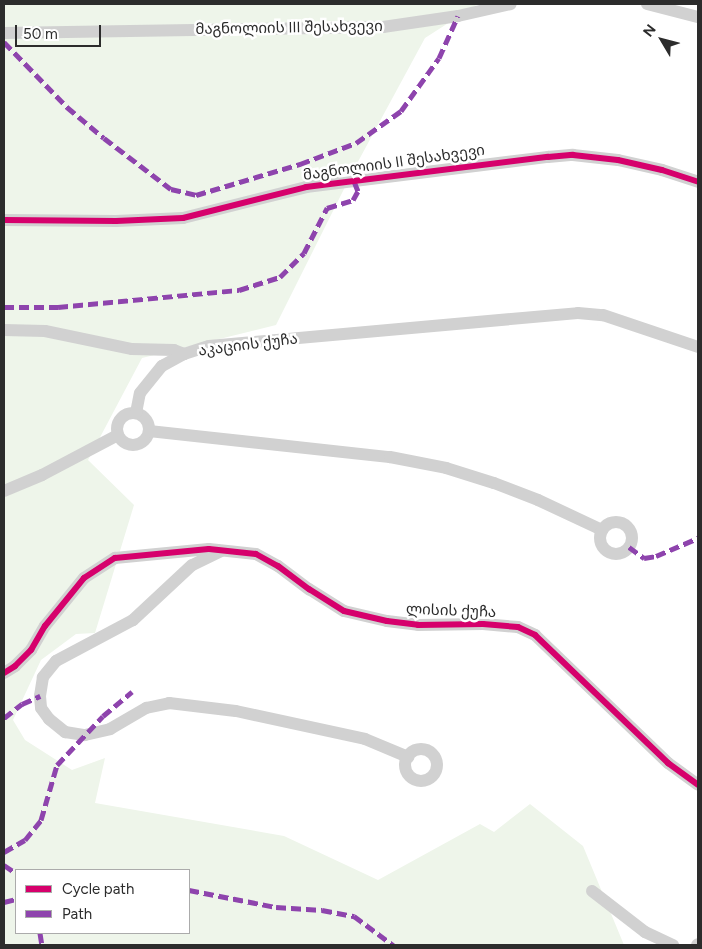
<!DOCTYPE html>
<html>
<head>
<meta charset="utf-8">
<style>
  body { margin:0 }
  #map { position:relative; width:702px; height:949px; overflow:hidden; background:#fff; font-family:Figtree,"Noto Sans Georgian",sans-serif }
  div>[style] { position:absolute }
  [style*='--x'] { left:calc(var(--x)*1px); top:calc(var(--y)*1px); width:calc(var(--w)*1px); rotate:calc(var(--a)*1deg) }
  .green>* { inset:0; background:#eef5ea }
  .minor>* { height:12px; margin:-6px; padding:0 6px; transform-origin:6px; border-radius:6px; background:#d1d1d1 }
  .minor>.ring { margin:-6px; padding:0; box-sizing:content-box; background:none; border:12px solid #d1d1d1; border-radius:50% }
  .quiet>* { height:5px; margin-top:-2.5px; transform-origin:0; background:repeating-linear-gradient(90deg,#8e44ad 0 10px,transparent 0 15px) }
  .cycleway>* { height:6px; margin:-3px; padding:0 3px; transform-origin:3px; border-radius:3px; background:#d6006c }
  span { translate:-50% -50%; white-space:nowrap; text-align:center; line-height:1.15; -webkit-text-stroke:5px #fff; paint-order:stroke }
  .street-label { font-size:15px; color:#2c2c2c }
  .frame { position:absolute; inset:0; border:5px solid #2c2c2c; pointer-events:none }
  .legend { position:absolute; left:15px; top:869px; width:175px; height:65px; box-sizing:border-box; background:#fff; border:1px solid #ababab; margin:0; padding:6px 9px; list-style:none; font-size:15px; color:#2c2c2c }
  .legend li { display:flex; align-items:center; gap:10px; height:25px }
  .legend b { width:25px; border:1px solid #ababab }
  .north { position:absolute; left:637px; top:15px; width:50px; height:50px; -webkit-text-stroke:4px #fff; paint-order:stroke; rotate:307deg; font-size:14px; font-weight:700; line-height:20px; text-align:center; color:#2c2c2c }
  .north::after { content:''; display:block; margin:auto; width:18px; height:22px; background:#2c2c2c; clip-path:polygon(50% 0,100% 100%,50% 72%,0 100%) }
  .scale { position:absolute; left:15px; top:25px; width:86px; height:22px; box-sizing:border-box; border:2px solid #2c2c2c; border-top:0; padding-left:6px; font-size:15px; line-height:18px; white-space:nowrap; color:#2c2c2c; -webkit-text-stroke:4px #fff; paint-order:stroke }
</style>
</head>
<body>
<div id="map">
  <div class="green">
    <i style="clip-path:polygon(evenodd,4px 4px,478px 4px,425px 38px,354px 169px,276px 325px,142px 358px,88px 460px,134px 505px,95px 633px,76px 634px,41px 660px,13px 720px,25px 740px,72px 770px,105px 758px,95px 803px,284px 836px,378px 880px,480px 824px,494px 832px,530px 804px,583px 846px,624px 945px,4px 945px,4px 4px,16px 870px,189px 870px,189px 933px,16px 933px,16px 870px)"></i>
  </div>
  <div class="minor">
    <i style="--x:647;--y:4;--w:53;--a:14.3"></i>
    <i style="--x:4;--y:33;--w:379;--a:-0.9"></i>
    <i style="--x:383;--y:27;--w:76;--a:-8.3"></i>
    <i style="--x:458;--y:16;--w:54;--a:-12.8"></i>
    <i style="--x:4;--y:220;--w:112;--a:0.5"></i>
    <i style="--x:116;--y:221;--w:67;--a:-2.6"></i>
    <i style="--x:183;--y:218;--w:127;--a:-14.1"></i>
    <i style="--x:306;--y:187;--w:244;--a:-7.1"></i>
    <i style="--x:548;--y:157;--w:25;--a:-5"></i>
    <i style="--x:573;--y:155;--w:45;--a:6.3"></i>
    <i style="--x:618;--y:160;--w:45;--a:12.8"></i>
    <i style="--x:662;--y:170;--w:38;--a:18"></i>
    <i style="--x:4;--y:330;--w:41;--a:1.4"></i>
    <i style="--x:45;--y:331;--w:89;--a:11.7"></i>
    <i style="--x:132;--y:349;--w:42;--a:1.4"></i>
    <i style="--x:174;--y:350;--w:11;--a:22"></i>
    <i class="ring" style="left:117px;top:413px;width:20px;height:20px"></i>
    <i style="--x:136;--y:413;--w:20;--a:-79"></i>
    <i style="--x:140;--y:393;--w:35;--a:-51"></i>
    <i style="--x:162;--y:366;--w:25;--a:-29"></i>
    <i style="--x:184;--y:354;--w:26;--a:-18"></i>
    <i style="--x:209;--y:346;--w:370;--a:-5.1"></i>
    <i style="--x:578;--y:313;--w:25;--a:5"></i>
    <i style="--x:603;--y:315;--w:100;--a:18.6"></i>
    <i style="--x:149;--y:431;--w:242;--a:6.2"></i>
    <i style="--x:390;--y:457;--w:57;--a:11.1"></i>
    <i style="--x:446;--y:468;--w:50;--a:17.4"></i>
    <i style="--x:494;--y:483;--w:47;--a:21.1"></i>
    <i style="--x:538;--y:500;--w:71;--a:25.1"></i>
    <i style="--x:4;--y:491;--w:41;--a:-22.8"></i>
    <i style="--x:42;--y:475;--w:86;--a:-27.8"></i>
    <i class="ring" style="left:600px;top:522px;width:20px;height:20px"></i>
    <i style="--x:221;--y:551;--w:32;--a:154"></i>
    <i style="--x:192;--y:565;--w:81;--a:137"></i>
    <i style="--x:133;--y:620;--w:87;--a:152"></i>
    <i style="--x:56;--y:661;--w:21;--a:129"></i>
    <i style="--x:43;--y:677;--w:19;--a:99"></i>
    <i style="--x:40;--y:696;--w:12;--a:85"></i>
    <i style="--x:41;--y:708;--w:14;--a:54"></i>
    <i style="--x:49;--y:719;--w:21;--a:39"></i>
    <i style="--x:65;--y:732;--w:20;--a:9"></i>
    <i style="--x:85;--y:735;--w:26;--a:-13"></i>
    <i style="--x:110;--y:729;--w:42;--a:-30.3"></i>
    <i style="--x:146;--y:708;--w:24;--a:-12"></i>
    <i style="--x:169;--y:703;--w:67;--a:6.8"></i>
    <i style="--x:236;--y:711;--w:132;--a:12.2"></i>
    <i style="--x:365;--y:739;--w:47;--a:22.7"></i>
    <i style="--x:4;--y:673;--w:13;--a:-32"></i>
    <i style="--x:15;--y:666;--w:23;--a:-45"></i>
    <i style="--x:31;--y:650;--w:28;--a:-60"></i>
    <i style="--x:45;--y:626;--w:62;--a:-50.9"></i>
    <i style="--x:84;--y:578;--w:37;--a:-33"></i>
    <i style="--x:115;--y:558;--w:94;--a:-5.5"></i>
    <i style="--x:209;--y:549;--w:47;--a:6.1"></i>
    <i style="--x:256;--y:554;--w:25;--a:29"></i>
    <i style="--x:278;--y:566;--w:39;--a:37"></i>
    <i style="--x:309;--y:589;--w:41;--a:32.2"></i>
    <i style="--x:344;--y:611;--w:44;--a:13.1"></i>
    <i style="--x:387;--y:621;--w:31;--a:7"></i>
    <i style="--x:418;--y:625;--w:65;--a:-0.9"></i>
    <i style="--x:483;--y:624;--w:35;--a:5"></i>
    <i style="--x:518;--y:627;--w:19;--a:25"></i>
    <i style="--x:535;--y:635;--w:185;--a:43.9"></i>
    <i style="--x:668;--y:763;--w:37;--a:36"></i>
    <i class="ring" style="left:405px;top:749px;width:20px;height:20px"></i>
    <i style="--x:592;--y:891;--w:67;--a:37.7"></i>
    <i style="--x:645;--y:932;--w:31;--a:25"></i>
    <i style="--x:697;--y:945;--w:1;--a:-45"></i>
  </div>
  <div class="quiet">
    <i style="--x:4;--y:42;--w:91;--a:45.9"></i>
    <i style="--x:67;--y:107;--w:48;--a:40"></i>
    <i style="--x:104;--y:138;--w:84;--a:37.3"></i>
    <i style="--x:171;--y:189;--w:26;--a:13"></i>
    <i style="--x:196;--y:195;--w:109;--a:-16.6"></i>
    <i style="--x:300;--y:164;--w:60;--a:-20.6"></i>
    <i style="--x:356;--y:143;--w:55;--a:-35.4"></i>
    <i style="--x:401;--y:111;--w:65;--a:-54.4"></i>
    <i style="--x:439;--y:58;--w:46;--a:-65.7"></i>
    <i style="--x:4;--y:307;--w:54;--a:0"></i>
    <i style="--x:58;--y:307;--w:182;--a:-5.4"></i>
    <i style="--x:239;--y:290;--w:43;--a:-17.6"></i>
    <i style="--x:280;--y:277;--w:34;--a:-45"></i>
    <i style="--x:304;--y:253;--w:51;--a:-62.9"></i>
    <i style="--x:327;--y:208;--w:27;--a:-17"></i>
    <i style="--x:353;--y:200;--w:10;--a:-61"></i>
    <i style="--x:358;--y:191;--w:11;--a:-112"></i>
    <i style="--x:629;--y:547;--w:19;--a:36"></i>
    <i style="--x:644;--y:558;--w:12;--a:-9"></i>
    <i style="--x:656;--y:556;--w:46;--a:-23.2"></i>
    <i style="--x:4;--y:718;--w:23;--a:-38"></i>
    <i style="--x:22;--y:704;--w:20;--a:-24"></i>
    <i style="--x:4;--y:852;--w:24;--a:-30"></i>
    <i style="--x:25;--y:840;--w:26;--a:-51"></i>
    <i style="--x:41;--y:820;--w:57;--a:-73.8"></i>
    <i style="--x:57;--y:765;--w:67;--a:-46.8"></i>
    <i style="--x:103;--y:716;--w:38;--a:-40"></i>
    <i style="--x:4;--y:865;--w:14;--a:34"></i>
    <i style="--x:189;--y:890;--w:89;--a:11.1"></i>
    <i style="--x:276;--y:907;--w:46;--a:3.7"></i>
    <i style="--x:322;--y:910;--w:33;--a:11"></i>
    <i style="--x:354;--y:916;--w:49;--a:36.6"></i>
    <i style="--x:4;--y:902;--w:12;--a:-14"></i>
    <i style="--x:40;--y:933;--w:12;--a:81"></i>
  </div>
  <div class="cycleway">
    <i style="--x:4;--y:220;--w:112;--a:0.5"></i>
    <i style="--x:116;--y:221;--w:67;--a:-2.6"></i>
    <i style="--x:183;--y:218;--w:127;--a:-14.1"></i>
    <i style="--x:306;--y:187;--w:244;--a:-7.1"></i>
    <i style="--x:548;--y:157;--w:25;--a:-5"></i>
    <i style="--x:573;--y:155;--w:45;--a:6.3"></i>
    <i style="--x:618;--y:160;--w:45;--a:12.8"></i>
    <i style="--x:662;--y:170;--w:38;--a:18"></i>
    <i style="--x:4;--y:673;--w:13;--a:-32"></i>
    <i style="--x:15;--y:666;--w:23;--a:-45"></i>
    <i style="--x:31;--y:650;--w:28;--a:-60"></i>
    <i style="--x:45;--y:626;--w:62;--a:-50.9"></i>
    <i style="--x:84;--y:578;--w:37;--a:-33"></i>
    <i style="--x:115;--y:558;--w:94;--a:-5.5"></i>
    <i style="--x:209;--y:549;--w:47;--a:6.1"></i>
    <i style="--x:256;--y:554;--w:25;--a:29"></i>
    <i style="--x:278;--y:566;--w:39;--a:37"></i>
    <i style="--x:309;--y:589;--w:41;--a:32.2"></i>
    <i style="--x:344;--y:611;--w:44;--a:13.1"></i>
    <i style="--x:387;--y:621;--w:31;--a:7"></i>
    <i style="--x:418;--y:625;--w:65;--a:-0.9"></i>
    <i style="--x:483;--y:624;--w:35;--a:5"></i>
    <i style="--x:518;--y:627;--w:19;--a:25"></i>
    <i style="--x:535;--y:635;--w:185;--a:43.9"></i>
    <i style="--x:668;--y:763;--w:37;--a:36"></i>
  </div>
  <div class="street-label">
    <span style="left:289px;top:28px;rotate:-1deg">მაგნოლიის III შესახვევი</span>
    <span style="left:394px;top:163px;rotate:-8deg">მაგნოლიის II შესახვევი</span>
    <span style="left:248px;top:345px;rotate:-7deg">აკაციის ქუჩა</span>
    <span style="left:451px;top:611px;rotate:2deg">ლისის ქუჩა</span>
  </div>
  <div class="frame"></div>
  <ul class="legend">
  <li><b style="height:6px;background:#d6006c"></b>Cycle path</li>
  <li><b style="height:6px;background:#8e44ad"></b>Path</li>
  </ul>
  <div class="north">N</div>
  <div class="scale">50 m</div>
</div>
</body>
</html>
